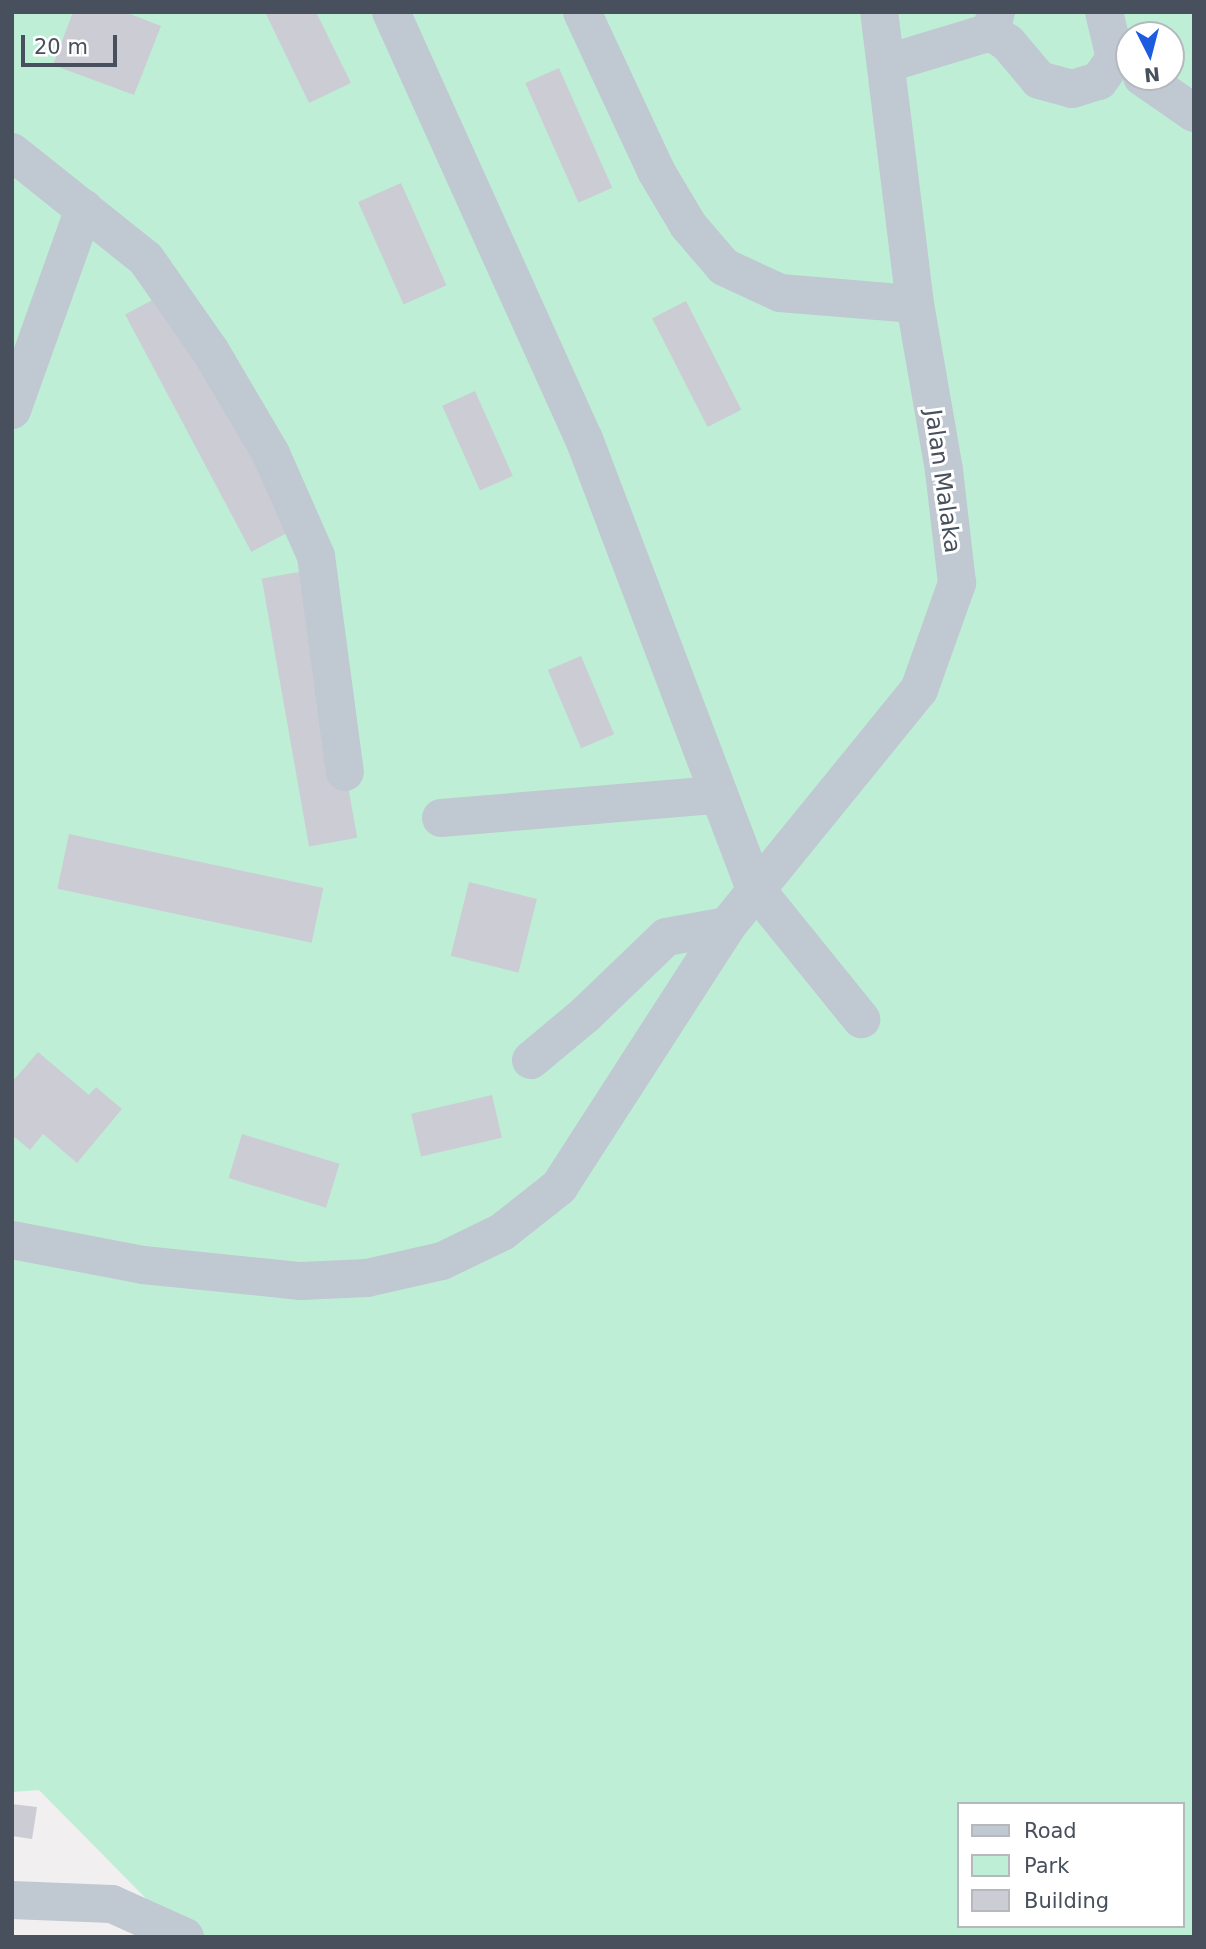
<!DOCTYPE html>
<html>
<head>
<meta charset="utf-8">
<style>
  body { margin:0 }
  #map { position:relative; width:1206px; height:1949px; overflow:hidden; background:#f1efef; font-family:"DejaVu Sans",sans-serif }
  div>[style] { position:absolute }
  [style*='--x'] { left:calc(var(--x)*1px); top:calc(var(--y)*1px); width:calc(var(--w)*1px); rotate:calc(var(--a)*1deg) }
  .green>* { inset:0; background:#beeed6 }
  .building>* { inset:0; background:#cccdd4; transform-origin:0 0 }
  .minor>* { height:38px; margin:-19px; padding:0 19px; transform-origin:19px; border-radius:19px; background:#c0c8d1 }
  span { translate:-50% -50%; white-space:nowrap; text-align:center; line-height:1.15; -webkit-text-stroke:6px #fff; paint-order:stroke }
  .street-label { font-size:23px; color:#47505c }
  .frame { position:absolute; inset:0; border:14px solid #47505c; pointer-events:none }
  .legend { position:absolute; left:957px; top:1802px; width:228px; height:126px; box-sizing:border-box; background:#fff; border:2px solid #b5b9be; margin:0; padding:9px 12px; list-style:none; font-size:21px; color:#47505c }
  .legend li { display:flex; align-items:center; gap:14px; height:35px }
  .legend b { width:35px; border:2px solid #b5b9be }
  .north { position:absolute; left:1115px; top:21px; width:70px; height:70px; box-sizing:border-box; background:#fff; border:2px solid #b5b9be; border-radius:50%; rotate:174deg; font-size:19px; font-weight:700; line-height:28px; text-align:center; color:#47505c }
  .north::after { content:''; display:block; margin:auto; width:24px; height:32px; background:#1d5cde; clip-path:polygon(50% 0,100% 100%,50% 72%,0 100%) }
  .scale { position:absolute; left:21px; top:35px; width:96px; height:32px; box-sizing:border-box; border:4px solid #47505c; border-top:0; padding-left:9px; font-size:21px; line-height:24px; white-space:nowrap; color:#47505c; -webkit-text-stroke:5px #fff; paint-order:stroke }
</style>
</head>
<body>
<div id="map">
  <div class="green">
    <i style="clip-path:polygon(evenodd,12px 12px,1194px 12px,1194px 1937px,184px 1937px,39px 1790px,12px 1792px,12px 12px,1129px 35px,1171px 35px,1171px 77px,1129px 77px,1129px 35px,12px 12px,959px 1804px,1183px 1804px,1183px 1926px,959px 1926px,959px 1804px)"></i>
  </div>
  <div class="building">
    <i style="clip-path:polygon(73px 12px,125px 12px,161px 26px,134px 95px,53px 65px)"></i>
    <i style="clip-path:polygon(265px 12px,316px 12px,351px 83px,309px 103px)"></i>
    <i style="left:559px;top:68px;width:131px;height:37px;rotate:66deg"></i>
    <i style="left:401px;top:183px;width:112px;height:47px;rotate:66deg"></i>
    <i style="left:171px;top:290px;width:269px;height:52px;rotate:62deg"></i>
    <i style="left:686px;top:301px;width:122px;height:38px;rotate:63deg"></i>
    <i style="left:475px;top:391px;width:93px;height:36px;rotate:66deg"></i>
    <i style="left:310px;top:570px;width:272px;height:49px;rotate:80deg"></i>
    <i style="left:581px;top:656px;width:85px;height:36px;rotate:67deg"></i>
    <i style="left:69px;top:834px;width:260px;height:56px;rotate:12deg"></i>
    <i style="left:469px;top:882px;width:70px;height:76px;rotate:14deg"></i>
    <i style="clip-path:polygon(38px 1052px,89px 1095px,96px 1087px,122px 1109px,77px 1163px,43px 1134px,30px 1150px,12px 1135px,12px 1082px)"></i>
    <i style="left:492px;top:1095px;width:44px;height:83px;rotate:77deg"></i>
    <i style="left:242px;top:1134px;width:102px;height:46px;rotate:17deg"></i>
    <i style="clip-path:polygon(12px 1804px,37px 1807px,32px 1839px,12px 1836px)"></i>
  </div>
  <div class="minor">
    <i style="--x:391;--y:12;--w:469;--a:65.7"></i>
    <i style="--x:584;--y:439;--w:480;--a:69.2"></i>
    <i style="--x:755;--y:888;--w:169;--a:51"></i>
    <i style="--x:582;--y:12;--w:175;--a:65"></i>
    <i style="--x:656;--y:171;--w:63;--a:59.3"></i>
    <i style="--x:688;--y:225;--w:55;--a:49.4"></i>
    <i style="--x:724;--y:267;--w:62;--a:24.9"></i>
    <i style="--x:780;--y:293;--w:135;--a:4.7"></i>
    <i style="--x:996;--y:12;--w:21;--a:104"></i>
    <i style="--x:991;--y:32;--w:20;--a:33"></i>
    <i style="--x:1008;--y:43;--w:48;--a:50"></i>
    <i style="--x:1039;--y:80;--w:34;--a:15"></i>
    <i style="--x:1072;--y:89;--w:28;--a:-17"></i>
    <i style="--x:1099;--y:81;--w:28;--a:-55"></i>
    <i style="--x:1115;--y:58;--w:47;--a:-103.4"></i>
    <i style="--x:888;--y:63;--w:108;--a:-16.8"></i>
    <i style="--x:1142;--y:77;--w:63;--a:34.7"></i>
    <i style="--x:12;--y:152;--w:171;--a:38.6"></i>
    <i style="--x:146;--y:259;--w:113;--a:55"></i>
    <i style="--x:211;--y:352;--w:118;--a:59.5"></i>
    <i style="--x:271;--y:454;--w:111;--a:66.2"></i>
    <i style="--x:316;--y:556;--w:218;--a:82.4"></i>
    <i style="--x:12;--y:410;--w:214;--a:-70.3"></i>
    <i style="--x:441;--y:818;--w:276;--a:-4.8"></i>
    <i style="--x:531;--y:1060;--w:70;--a:-39.8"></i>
    <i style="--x:585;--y:1015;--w:112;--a:-43.9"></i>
    <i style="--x:666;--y:937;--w:62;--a:-10.2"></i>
    <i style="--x:12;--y:1240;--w:133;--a:10.8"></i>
    <i style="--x:143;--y:1265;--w:159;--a:5.8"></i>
    <i style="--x:301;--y:1281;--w:66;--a:-2.6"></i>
    <i style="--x:367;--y:1278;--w:77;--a:-12.8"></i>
    <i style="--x:442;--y:1261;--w:67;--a:-25.8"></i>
    <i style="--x:502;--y:1232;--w:73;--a:-38.3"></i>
    <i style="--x:559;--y:1187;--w:310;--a:-57.2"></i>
    <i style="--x:727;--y:926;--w:304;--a:-50.9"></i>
    <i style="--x:919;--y:690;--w:114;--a:-70.4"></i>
    <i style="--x:957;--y:583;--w:114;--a:-96.6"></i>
    <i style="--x:944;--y:470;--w:169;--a:-99.9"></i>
    <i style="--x:915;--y:304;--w:294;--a:-97"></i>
    <i style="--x:12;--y:1900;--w:100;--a:2.3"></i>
    <i style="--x:112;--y:1904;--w:80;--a:24.3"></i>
  </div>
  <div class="street-label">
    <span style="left:943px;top:481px;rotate:82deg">Jalan Malaka</span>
  </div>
  <div class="frame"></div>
  <ul class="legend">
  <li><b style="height:9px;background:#c0c8d1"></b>Road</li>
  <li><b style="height:19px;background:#beeed6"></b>Park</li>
  <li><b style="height:19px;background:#cccdd4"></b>Building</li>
  </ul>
  <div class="north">N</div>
  <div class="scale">20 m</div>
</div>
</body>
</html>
